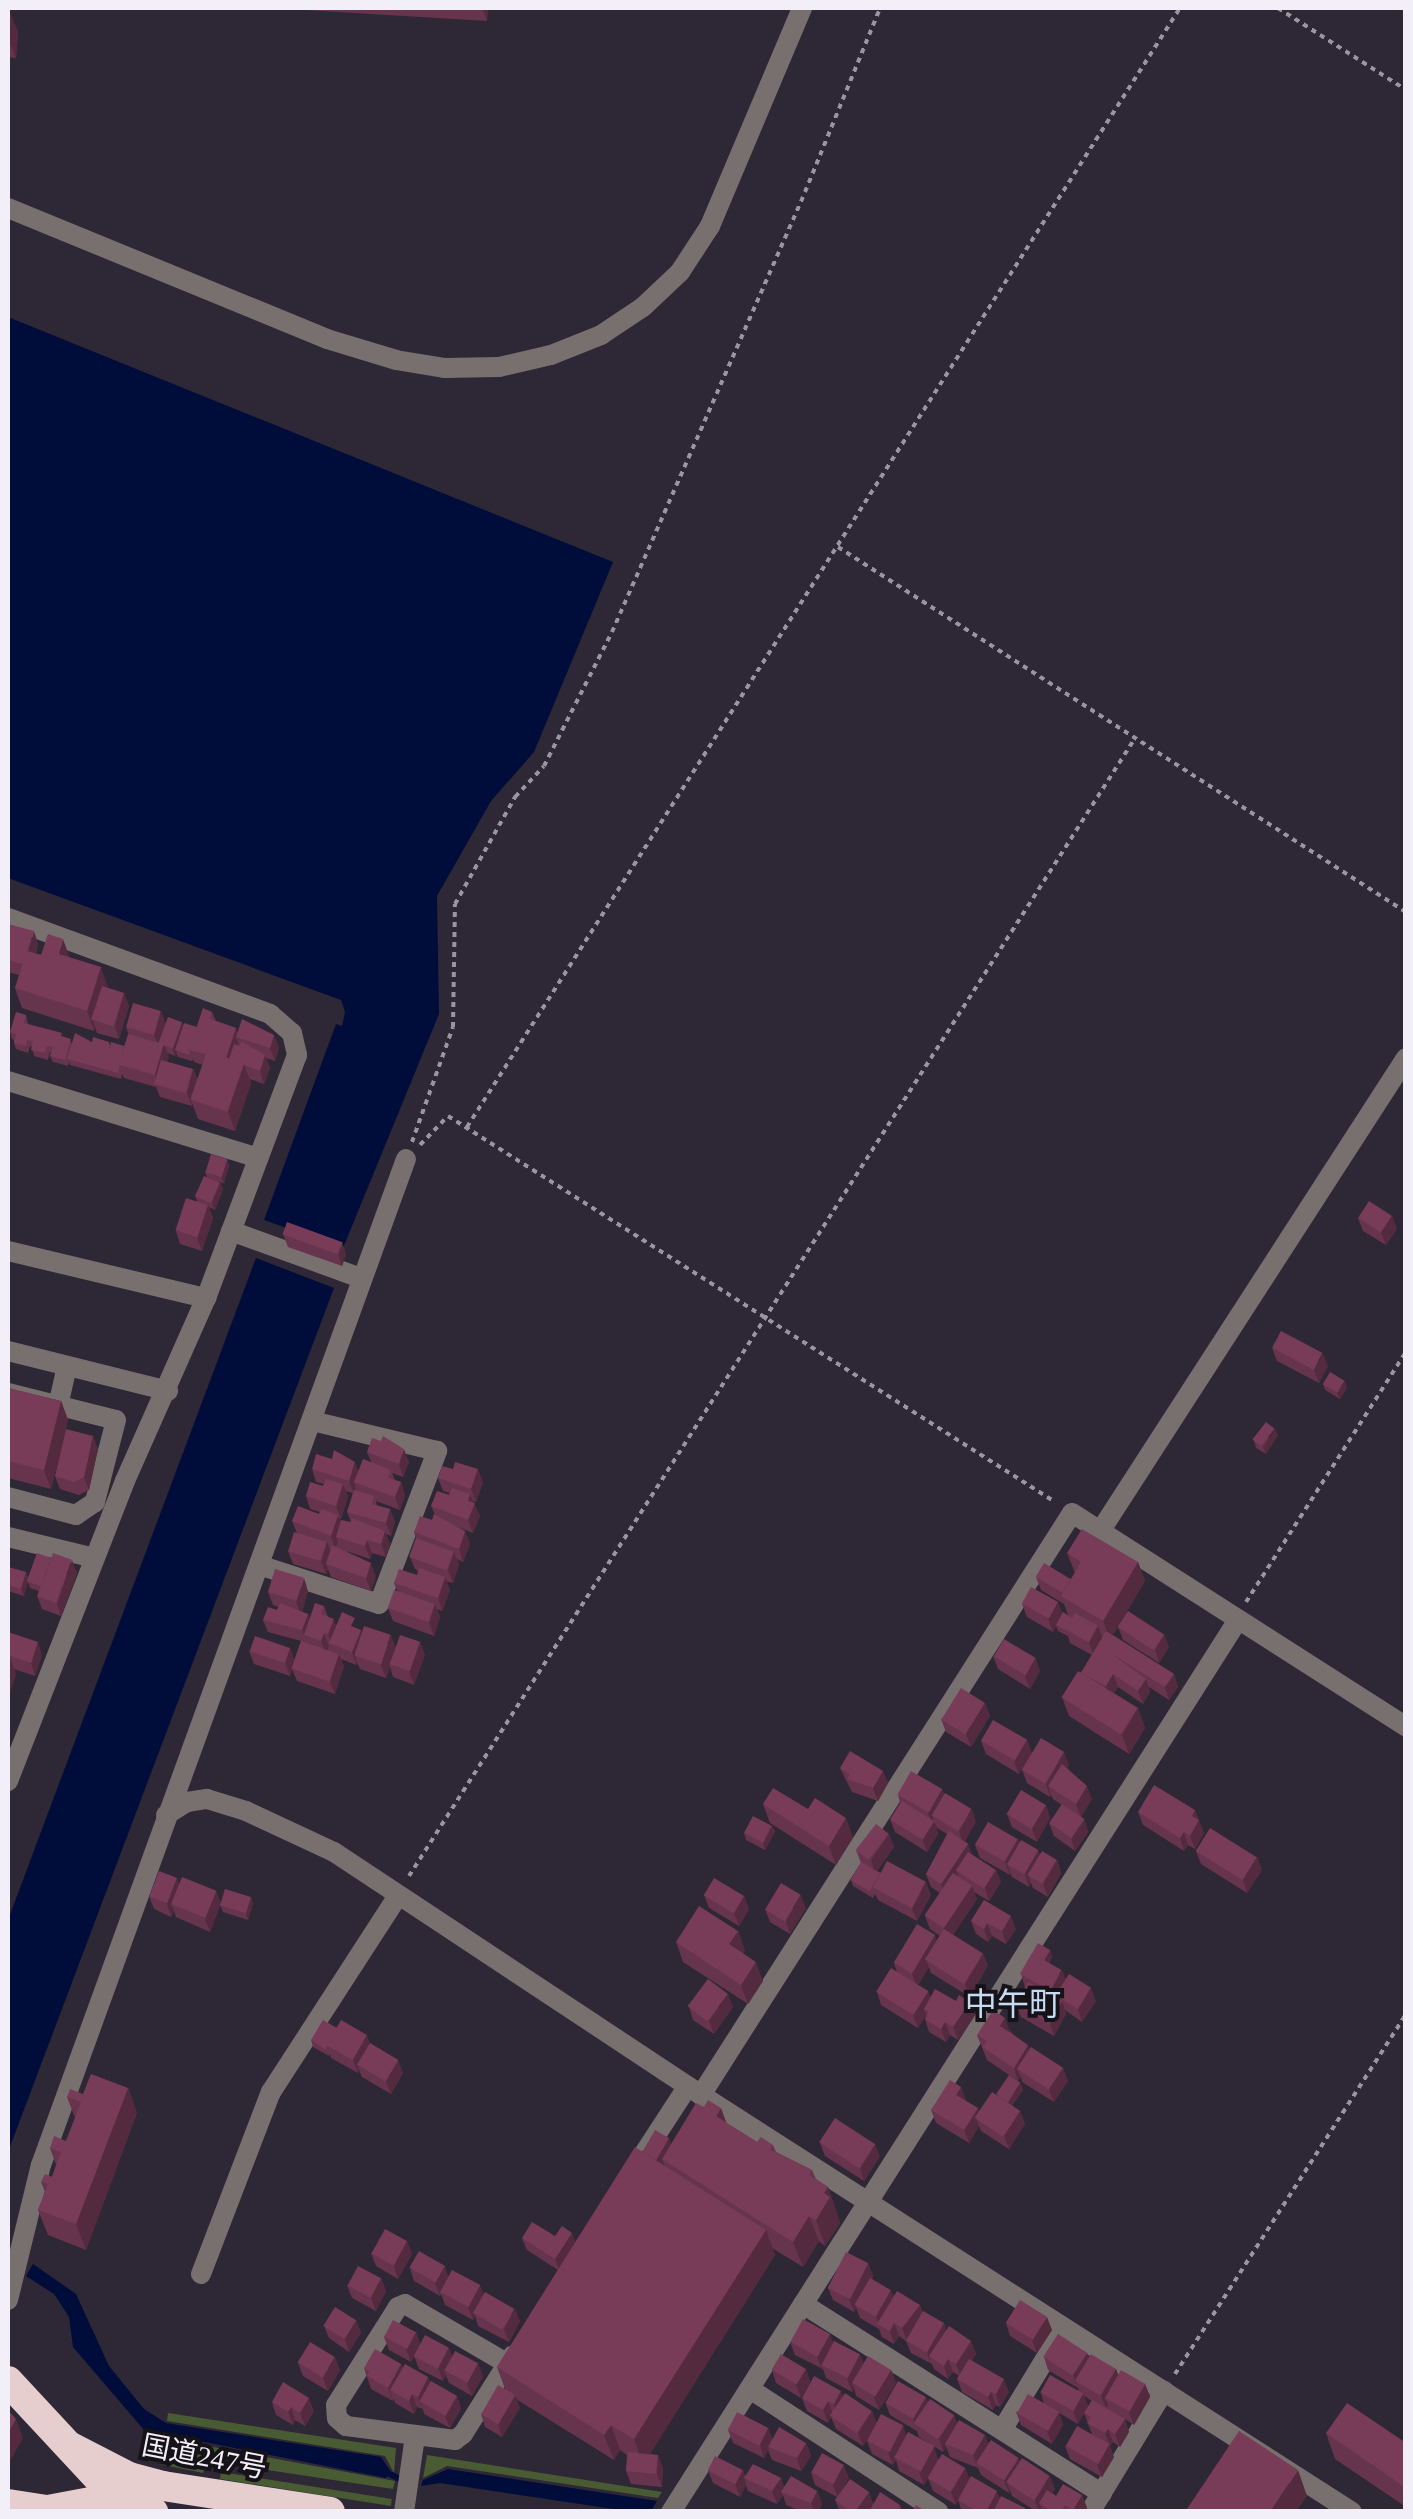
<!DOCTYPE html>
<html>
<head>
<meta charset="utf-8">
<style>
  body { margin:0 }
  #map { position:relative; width:1413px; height:2519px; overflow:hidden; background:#2e2735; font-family:"Times New Roman","Noto Sans JP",serif }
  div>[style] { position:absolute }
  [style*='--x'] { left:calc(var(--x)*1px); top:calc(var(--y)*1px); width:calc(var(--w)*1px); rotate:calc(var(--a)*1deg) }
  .green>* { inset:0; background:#495b32; transform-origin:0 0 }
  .water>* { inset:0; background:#000c3a }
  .stream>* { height:6px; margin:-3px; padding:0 3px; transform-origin:3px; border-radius:3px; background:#000c3a }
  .path>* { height:4px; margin-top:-2px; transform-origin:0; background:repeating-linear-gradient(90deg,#9a95a0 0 5px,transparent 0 10px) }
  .minor>* { height:20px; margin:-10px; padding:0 10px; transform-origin:10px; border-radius:10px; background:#786f6f }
  .highway>* { height:30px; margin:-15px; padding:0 15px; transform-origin:15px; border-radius:15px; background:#e6cecf }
  .wall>* { inset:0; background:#67344d }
  .shaded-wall>* { inset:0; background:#542a3e }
  .building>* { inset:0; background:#783c59; transform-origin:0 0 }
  span { translate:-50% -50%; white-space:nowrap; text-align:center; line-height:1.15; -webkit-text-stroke:8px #151218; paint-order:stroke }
  .street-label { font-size:28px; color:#f3eff8 }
  .quarter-label { font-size:32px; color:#c8dbf4 }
  .frame { position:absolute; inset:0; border:10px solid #f3eff8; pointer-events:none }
</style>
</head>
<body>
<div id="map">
  <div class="green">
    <i style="clip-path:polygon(168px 2413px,396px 2448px,394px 2473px,385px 2456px,167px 2421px)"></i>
    <i style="clip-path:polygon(165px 2438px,395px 2481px,393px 2489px,207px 2461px,203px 2473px,159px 2464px)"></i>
    <i style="clip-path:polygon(427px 2455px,662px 2492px,658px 2498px,447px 2466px,423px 2478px)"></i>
    <i style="left:221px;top:2472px;width:173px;height:7px;rotate:9deg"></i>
  </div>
  <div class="water">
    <i style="clip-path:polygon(8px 317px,613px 562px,534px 752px,491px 801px,437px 896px,439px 1014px,343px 1248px,264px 1220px,336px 1024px,342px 1026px,345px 1012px,341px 1000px,8px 878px)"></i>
    <i style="clip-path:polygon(256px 1258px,334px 1288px,8px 2152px,8px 1920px)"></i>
    <i style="clip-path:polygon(33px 2264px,76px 2294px,109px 2366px,144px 2409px,166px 2423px,381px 2457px,391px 2472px,386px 2478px,144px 2430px,73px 2347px,69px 2317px,54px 2294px,26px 2276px)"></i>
    <i style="clip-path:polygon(448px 2469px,657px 2501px,651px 2511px,627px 2511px,440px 2483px,421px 2486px,423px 2480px)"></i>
  </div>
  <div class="stream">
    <i style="--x:382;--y:2470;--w:27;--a:27"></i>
  </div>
  <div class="path">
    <i style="--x:1278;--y:8;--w:152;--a:32.6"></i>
    <i style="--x:838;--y:547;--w:675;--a:32.73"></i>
    <i style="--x:467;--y:1127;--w:1327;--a:-57.5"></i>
    <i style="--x:412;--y:1142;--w:122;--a:-70.4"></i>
    <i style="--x:453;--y:1027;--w:123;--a:-89.1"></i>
    <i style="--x:455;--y:904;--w:123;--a:-60.7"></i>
    <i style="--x:515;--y:797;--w:42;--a:-46.9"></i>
    <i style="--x:544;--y:766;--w:150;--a:-63.1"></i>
    <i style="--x:612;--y:632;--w:480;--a:-66.3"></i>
    <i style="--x:805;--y:192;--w:199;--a:-67.8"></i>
    <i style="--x:420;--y:1145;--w:40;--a:-46"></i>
    <i style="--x:448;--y:1116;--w:719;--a:32.45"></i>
    <i style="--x:1246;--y:1602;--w:297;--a:-57.4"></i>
    <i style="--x:409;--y:1876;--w:1350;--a:-57.46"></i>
    <i style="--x:1175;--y:2374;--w:428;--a:-57.3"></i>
  </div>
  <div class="minor">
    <i style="--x:8;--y:208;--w:345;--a:22.3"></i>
    <i style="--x:327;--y:339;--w:72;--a:16.9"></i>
    <i style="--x:396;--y:360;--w:50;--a:9.3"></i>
    <i style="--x:445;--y:368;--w:54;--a:-1.1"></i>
    <i style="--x:499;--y:367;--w:53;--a:-13"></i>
    <i style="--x:551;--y:355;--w:54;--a:-21.8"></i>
    <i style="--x:601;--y:335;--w:50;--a:-33.7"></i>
    <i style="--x:643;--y:307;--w:51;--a:-43.4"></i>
    <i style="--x:680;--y:272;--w:55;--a:-56.9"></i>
    <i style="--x:710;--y:226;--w:237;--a:-67.1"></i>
    <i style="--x:8;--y:918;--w:279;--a:20.1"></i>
    <i style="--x:270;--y:1014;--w:29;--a:41"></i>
    <i style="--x:292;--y:1033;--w:23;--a:77"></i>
    <i style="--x:297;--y:1055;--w:259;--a:110.5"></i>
    <i style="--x:206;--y:1298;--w:200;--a:113.9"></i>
    <i style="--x:125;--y:1481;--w:322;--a:111.3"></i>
    <i style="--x:8;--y:1081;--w:262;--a:17.1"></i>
    <i style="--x:231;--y:1231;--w:138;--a:19.9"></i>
    <i style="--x:8;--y:1251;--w:204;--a:13.4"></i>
    <i style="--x:8;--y:1351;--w:165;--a:14"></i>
    <i style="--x:8;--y:1393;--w:111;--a:14"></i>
    <i style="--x:116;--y:1420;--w:85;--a:104.4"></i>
    <i style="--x:95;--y:1502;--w:23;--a:146"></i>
    <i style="--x:76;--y:1515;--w:70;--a:-165.2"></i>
    <i style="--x:58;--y:1406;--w:41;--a:-77.3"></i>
    <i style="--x:1101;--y:1530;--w:562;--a:-57.13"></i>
    <i style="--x:8;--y:1537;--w:89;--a:13.7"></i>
    <i style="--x:259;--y:1565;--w:126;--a:18"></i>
    <i style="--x:379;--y:1604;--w:164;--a:-69.2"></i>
    <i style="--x:437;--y:1451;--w:129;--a:-166.5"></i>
    <i style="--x:166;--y:1815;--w:25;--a:-32"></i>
    <i style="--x:187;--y:1802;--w:20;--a:-9"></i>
    <i style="--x:207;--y:1799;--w:41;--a:17.1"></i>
    <i style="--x:246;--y:1811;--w:97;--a:25"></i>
    <i style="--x:334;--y:1852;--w:440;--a:33.5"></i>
    <i style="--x:701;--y:2095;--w:773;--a:32.64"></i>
    <i style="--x:701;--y:2095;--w:690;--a:-57.48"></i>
    <i style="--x:1072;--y:1513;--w:397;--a:32.6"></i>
    <i style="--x:643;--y:2155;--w:82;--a:-56.9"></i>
    <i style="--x:201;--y:2274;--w:195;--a:-69"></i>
    <i style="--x:271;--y:2092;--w:232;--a:-57.1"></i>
    <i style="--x:8;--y:2300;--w:139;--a:-76.3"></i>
    <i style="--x:41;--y:2165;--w:1070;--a:-70.06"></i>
    <i style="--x:803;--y:2304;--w:354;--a:32.4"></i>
    <i style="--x:508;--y:2364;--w:119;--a:-149.8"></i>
    <i style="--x:405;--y:2304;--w:8;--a:157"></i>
    <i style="--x:398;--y:2307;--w:116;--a:122.3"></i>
    <i style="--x:336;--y:2405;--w:13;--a:86"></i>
    <i style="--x:337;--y:2418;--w:12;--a:42"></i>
    <i style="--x:346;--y:2426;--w:110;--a:7.3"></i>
    <i style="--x:455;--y:2440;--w:10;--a:-37"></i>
    <i style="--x:463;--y:2434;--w:93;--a:-57.7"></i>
    <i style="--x:750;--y:2389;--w:225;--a:33.1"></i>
    <i style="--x:1002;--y:2430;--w:108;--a:-58.7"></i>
    <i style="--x:404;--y:2512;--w:76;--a:-81.7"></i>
    <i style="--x:671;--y:2512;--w:1057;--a:-57.56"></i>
    <i style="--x:1090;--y:2512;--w:142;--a:-58.6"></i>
  </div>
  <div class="highway">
    <i style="--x:8;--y:2381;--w:156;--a:47.1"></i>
    <i style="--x:114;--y:2495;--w:43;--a:23.6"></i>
    <i style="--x:71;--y:2447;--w:65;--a:27.3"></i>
    <i style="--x:129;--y:2477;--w:35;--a:15"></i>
    <i style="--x:163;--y:2486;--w:169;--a:8.8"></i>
    <i style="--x:8;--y:2504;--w:52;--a:8.9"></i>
    <i style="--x:48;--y:2510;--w:81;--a:-10.6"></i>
  </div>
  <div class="wall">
    <i style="clip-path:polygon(272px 8px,488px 8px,487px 21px)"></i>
    <i style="clip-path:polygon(8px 13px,10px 13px,18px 32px,16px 58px,8px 57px)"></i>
    <i style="clip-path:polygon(8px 924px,38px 944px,36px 954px,70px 958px,108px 988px,124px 993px,129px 1006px,119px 1039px,97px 1033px,95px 1027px,94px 1031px,22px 1008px,15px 988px,19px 975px,8px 972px)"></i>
    <i style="clip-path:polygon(evenodd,212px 1012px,216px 1021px,236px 1028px,237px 1032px,274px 1035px,279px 1048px,275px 1061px,266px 1058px,270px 1068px,264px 1084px,250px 1079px,251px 1083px,235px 1131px,198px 1119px,192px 1103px,192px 1106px,160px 1097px,156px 1087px,124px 1078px,122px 1074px,121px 1079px,70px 1065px,69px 1062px,68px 1066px,53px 1062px,50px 1056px,51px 1053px,50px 1052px,48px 1060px,34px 1056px,32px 1047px,30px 1046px,28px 1053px,16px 1049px,14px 1043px,14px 1040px,12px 1039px,10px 1032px,26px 1015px,28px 1024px,64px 1037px,72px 1043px,109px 1042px,110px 1045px,124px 1046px,129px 1035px,126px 1027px,166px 1024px,197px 1027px,212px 1012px,167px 1053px,175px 1056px,176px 1053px,178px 1057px,192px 1061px,193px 1059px,194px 1062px,203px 1065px,198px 1080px,193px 1069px,167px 1062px,169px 1057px,167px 1053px)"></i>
    <i style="clip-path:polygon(227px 1159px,229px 1166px,224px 1183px,218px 1182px,220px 1183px,223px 1189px,215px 1210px,209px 1207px,213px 1218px,202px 1251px,180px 1244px,176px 1231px,197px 1201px,195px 1196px,207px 1177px,205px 1172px)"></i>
    <i style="clip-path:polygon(1392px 1216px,1397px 1229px,1386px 1245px,1363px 1231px,1358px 1218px)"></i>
    <i style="clip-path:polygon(283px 1234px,342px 1242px,346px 1255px,342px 1266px,288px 1247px)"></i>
    <i style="clip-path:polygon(1272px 1348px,1328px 1366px,1319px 1383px,1277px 1361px)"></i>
    <i style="clip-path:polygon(1323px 1384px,1347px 1387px,1340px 1399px,1325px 1390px)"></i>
    <i style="clip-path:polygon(8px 1388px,61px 1401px,68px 1420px,51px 1489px,8px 1478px)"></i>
    <i style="clip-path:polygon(1278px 1435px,1266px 1454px,1256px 1448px,1254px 1441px)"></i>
    <i style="clip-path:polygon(98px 1449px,89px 1490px,79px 1495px,60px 1489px,55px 1476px)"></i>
    <i style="clip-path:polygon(evenodd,367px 1452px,409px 1462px,403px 1477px,392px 1473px,395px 1480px,401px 1482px,405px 1495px,400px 1510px,376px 1501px,377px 1506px,390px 1509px,395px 1522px,391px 1536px,386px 1534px,390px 1544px,386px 1557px,372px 1553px,370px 1559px,346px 1551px,376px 1576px,371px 1591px,331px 1577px,328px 1569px,326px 1574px,293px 1564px,288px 1551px,297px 1533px,292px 1521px,319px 1514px,320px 1512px,310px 1509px,306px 1496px,323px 1486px,324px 1484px,316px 1482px,312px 1469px,358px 1472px,371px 1462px,367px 1452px,346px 1491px,353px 1493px,347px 1512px,351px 1522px,341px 1522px,339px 1518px,341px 1519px,348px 1497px,346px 1491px)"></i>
    <i style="clip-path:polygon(438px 1478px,483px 1482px,476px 1502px,472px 1501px,480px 1516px,473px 1533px,455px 1526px,465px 1531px,470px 1544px,463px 1562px,457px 1559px,459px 1565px,453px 1583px,446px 1581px,450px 1590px,442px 1611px,437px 1609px,440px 1617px,434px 1636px,393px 1621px,388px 1608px,397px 1591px,394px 1583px,417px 1575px,418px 1571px,415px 1569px,410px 1557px,416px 1539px,414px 1532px,432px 1520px,435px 1515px,431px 1506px,449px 1495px,450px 1493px,443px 1491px)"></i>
    <i style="clip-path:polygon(1067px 1553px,1138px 1562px,1145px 1581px,1113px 1635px,1174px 1674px,1178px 1687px,1169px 1700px,1149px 1687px,1150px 1692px,1143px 1704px,1118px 1687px,1114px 1693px,1138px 1708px,1145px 1728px,1129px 1754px,1069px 1716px,1062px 1697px,1081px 1672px,1092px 1655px,1070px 1643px,1068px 1636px,1058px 1631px,1056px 1626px,1053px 1632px,1027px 1617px,1022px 1604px,1068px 1615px,1064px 1604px,1041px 1590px,1036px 1577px,1071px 1579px,1075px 1573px)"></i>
    <i style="clip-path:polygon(8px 1567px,26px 1572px,29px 1579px,77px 1573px,61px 1616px,42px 1609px,37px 1596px,39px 1591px,30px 1588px,28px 1582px,24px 1596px,8px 1591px)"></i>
    <i style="clip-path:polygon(308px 1591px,302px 1612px,308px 1614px,310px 1619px,324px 1606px,328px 1617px,336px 1625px,360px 1630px,362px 1634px,396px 1647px,420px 1642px,425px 1655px,414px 1685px,393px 1677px,390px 1667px,386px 1678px,360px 1669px,357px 1663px,356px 1665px,341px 1659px,344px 1666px,335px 1694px,297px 1681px,292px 1669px,290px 1676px,254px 1664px,249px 1651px,290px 1648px,294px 1661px,301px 1641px,268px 1632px,263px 1620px,277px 1610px,278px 1607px,273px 1605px,268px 1592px)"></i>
    <i style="clip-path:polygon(1118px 1627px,1164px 1634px,1169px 1647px,1159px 1663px,1123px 1640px)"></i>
    <i style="clip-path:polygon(8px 1632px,42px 1655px,35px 1676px,14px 1669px,16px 1674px,8px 1698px)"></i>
    <i style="clip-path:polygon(993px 1656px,1040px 1671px,1030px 1689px,998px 1669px)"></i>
    <i style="clip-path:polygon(985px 1703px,990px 1716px,971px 1747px,946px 1732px,941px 1719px)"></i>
    <i style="clip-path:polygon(1027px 1740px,1032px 1753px,1069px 1765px,1067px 1768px,1092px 1799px,1081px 1817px,1084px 1819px,1088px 1832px,1075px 1851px,1054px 1836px,1049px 1823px,1062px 1805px,1053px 1799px,1051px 1795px,1050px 1797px,1027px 1783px,1022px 1770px,1026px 1762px,1019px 1774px,986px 1754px,981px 1741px)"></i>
    <i style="clip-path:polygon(840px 1768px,883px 1771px,888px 1783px,878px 1801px,852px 1792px)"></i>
    <i style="clip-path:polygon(942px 1789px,944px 1794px,976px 1822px,965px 1841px,968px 1844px,972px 1855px,996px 1870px,1001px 1882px,989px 1901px,974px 1892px,977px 1899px,953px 1935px,988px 1965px,970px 1997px,931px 1973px,929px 1967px,918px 1985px,928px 1991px,930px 1998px,975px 2015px,958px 2040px,950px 2035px,946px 2042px,929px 2032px,925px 2019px,926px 2015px,918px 2028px,881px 2005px,877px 1992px,897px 1972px,894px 1963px,935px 1935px,937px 1941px,940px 1936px,930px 1929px,925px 1916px,940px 1893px,931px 1887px,926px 1874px,947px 1834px,937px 1828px,935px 1823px,938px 1834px,927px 1852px,895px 1832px,890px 1819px,900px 1803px,898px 1795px)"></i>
    <i style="clip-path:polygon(763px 1804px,853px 1837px,836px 1865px,770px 1823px)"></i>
    <i style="clip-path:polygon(1046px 1805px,1050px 1818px,1037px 1842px,1012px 1827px,1007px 1814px)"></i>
    <i style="clip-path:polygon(1195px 1810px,1204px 1833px,1195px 1849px,1188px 1845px,1184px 1851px,1143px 1825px,1138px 1812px)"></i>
    <i style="clip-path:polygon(772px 1826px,775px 1832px,765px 1850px,746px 1840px,744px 1833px)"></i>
    <i style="clip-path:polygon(889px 1834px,894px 1847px,877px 1871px,931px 1895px,917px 1921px,878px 1900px,875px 1894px,873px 1898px,853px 1886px,851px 1880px,861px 1863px,856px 1850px)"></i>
    <i style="clip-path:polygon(1018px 1839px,1020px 1843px,1040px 1854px,1057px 1860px,1061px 1873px,1048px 1897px,1033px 1888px,1031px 1883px,1029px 1887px,1012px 1877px,1011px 1874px,1010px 1875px,980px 1858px,975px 1845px)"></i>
    <i style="clip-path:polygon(1196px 1851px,1257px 1857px,1262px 1870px,1247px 1893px,1201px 1864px)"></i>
    <i style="clip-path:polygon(177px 1878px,179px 1884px,216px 1891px,221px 1904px,251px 1897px,253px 1904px,248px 1920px,223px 1912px,220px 1905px,210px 1932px,176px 1917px,174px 1911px,171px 1917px,154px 1909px,149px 1896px)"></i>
    <i style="clip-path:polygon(704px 1895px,744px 1896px,749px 1909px,739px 1926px,709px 1908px)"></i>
    <i style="clip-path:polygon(984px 1900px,1016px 1929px,1006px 1944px,992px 1936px,988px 1942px,976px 1934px,971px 1921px)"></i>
    <i style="clip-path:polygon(806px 1908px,790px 1934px,770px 1922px,765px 1909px)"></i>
    <i style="clip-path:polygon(738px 1931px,745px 1951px,743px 1953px,763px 1981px,748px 2004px,683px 1962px,676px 1942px)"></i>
    <i style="clip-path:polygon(1050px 1950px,1052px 1957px,1049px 1963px,1066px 1979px,1096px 2001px,1082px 2022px,1065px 2010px,1066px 2014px,1054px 2036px,1021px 2017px,1016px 2005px,1025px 1987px,1021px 1974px)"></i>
    <i style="clip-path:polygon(689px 2007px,733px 2007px,714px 2034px,693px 2020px)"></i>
    <i style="clip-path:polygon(337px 2028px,370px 2044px,398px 2060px,403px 2073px,391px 2094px,362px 2077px,359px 2070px,358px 2073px,331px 2058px,330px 2054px,329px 2056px,313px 2047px,311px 2040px)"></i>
    <i style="clip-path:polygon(1010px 2031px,1030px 2049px,1063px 2068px,1068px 2081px,1054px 2102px,1022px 2082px,1021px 2077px,1018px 2081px,987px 2060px,977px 2035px)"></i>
    <i style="clip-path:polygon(961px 2087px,965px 2101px,978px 2108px,979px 2113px,996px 2095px,1023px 2090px,1012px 2106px,1020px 2111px,1025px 2124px,1009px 2149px,981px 2131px,979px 2126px,969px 2143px,936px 2123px,931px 2110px)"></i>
    <i style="clip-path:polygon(128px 2088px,137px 2113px,86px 2250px,48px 2235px,38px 2210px,45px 2192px,41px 2182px,52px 2177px,56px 2165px,50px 2148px,66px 2141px,75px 2118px,67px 2097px)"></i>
    <i style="clip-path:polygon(726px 2123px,757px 2142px,773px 2145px,776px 2152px,812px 2170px,816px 2179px,828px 2187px,840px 2223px,825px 2246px,819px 2241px,803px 2267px,772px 2248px,775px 2255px,650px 2454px,658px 2455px,663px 2468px,662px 2487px,631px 2484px,626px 2471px,627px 2455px,620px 2450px,614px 2460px,516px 2399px,520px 2408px,502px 2437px,485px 2427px,481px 2414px,505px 2389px,497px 2367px,558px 2270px,527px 2250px,522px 2238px,555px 2236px,575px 2242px,642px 2151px,669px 2138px,671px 2144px)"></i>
    <i style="clip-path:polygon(820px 2143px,880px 2156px,864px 2181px,825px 2156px)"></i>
    <i style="clip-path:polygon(407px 2241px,412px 2254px,398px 2279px,376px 2266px,371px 2253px)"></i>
    <i style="clip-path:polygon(868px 2263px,873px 2276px,872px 2279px,894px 2296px,920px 2305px,922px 2312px,944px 2323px,946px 2330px,971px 2341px,976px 2354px,971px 2361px,1009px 2392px,1000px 2407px,996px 2405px,993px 2410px,962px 2392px,957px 2379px,959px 2376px,953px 2372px,948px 2379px,934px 2369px,932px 2364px,911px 2353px,906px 2341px,899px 2336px,894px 2344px,882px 2337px,879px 2329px,860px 2318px,856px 2308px,854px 2312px,833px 2300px,828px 2288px)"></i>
    <i style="clip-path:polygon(410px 2268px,448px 2276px,483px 2295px,520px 2321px,509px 2342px,478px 2326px,475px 2316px,473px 2320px,445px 2305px,441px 2294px,440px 2296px,414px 2281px)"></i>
    <i style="clip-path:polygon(381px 2278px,386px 2291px,376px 2311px,352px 2298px,347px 2285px)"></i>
    <i style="clip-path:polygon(356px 2320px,361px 2333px,349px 2352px,329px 2338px,324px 2326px)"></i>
    <i style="clip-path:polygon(1006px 2323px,1052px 2330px,1037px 2353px,1010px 2336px)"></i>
    <i style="clip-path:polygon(416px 2332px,420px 2344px,452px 2356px,483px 2376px,472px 2396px,449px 2383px,446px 2375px,443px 2381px,419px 2369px,414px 2356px,411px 2362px,389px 2350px,384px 2337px)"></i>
    <i style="clip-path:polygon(790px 2342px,833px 2343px,863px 2364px,891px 2370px,896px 2383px,879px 2410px,856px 2396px,854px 2388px,852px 2392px,826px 2378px,823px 2369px,795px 2355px)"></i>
    <i style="clip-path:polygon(1087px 2353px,1089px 2358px,1116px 2369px,1118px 2375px,1145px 2384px,1150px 2397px,1134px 2425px,1125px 2419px,1129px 2432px,1120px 2447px,1113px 2442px,1110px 2446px,1114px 2457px,1102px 2477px,1070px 2459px,1065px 2446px,1092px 2434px,1084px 2413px,1092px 2401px,1084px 2396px,1088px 2406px,1078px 2424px,1059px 2413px,1063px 2425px,1052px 2444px,1021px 2425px,1016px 2412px,1044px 2404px,1041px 2393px,1079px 2390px,1078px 2388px,1048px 2370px,1044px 2357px)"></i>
    <i style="clip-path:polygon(298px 2363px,340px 2370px,328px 2391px,303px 2376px)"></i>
    <i style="clip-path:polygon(401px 2364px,403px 2368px,428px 2377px,430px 2383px,457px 2396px,461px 2409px,450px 2428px,424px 2414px,423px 2409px,417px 2407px,414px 2414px,395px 2403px,394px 2399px,393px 2401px,371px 2389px,364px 2368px)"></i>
    <i style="clip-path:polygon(806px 2369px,810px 2382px,801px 2398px,776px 2383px,772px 2370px)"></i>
    <i style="clip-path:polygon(843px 2397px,872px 2411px,876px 2422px,903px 2425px,906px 2436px,938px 2459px,965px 2468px,970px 2480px,1000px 2498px,1025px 2508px,1027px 2512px,962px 2512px,958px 2500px,956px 2505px,933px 2491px,928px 2478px,924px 2485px,899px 2471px,896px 2460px,893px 2465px,872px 2454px,867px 2441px,870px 2434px,863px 2446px,836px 2429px,831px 2417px,828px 2423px,807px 2411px,802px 2398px)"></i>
    <i style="clip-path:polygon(926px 2397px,928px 2403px,954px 2415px,957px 2423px,1020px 2462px,1055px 2489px,1052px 2493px,1056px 2496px,1082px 2495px,1087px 2508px,1084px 2512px,1042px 2512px,1042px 2510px,1037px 2512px,1012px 2496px,1010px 2490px,1009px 2493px,981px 2475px,978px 2468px,950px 2457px,946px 2447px,943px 2452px,919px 2437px,917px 2431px,890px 2415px,885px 2402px)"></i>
    <i style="clip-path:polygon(272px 2402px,314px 2411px,305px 2426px,295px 2420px,293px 2425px,276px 2415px)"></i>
    <i style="clip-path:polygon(768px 2428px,772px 2439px,806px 2443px,811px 2456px,801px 2471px,772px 2460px,768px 2450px,764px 2458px,733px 2443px,728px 2430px)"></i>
    <i style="clip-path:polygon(1326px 2433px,1406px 2443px,1406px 2507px,1335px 2459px)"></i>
    <i style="clip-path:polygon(708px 2470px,743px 2470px,745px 2476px,781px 2478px,784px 2488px,817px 2491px,822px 2504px,818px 2512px,803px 2512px,786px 2505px,783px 2495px,777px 2504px,748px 2491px,746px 2485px,740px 2497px,713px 2483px)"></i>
    <i style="clip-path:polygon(811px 2472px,849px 2478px,840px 2493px,869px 2492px,873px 2504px,900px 2505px,903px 2512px,840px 2512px,835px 2500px,837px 2497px,815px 2485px)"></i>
  </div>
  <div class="shaded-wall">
    <i style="clip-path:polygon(482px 8px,488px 8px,487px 21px)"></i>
    <i style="clip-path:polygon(10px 13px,18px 32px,16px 58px,8px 39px)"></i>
    <i style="clip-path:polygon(34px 931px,38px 944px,29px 978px,24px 965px)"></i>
    <i style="clip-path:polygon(63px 939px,70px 958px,59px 954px)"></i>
    <i style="clip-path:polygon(101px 967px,108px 987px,97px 1021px,93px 1020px,95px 1027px,94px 1031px,87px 1011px)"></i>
    <i style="clip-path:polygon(124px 993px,129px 1006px,119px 1039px,115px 1026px)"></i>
    <i style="clip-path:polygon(161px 1011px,166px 1024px,159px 1048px,154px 1035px)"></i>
    <i style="clip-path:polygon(182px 1022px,184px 1028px,175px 1056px,173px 1049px)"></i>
    <i style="clip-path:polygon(236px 1028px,240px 1038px,236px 1037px,239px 1046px,234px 1062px,226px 1059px)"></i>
    <i style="clip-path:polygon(274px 1035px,279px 1048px,275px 1061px,270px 1048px)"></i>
    <i style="clip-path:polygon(164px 1044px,169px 1057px,161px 1085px,159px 1085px,155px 1075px)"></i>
    <i style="clip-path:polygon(265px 1055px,270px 1068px,264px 1084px,260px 1071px)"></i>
    <i style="clip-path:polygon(244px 1064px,251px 1083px,235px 1131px,228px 1112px)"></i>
    <i style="clip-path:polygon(193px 1069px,198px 1082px,191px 1099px,192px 1106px,187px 1093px)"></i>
    <i style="clip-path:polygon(227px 1159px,229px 1166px,224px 1183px,221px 1177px)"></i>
    <i style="clip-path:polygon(220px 1183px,223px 1189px,215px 1210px,212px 1203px)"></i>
    <i style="clip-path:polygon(208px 1205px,213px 1218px,202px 1251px,197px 1238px)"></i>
    <i style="clip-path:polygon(1392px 1216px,1397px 1229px,1386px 1245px,1381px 1232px)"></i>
    <i style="clip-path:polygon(342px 1242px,346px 1255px,342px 1266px,338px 1253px)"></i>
    <i style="clip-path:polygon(1323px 1353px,1328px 1366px,1319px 1383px,1314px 1370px)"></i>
    <i style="clip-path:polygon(1345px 1381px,1347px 1387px,1340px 1399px,1337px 1393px)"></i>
    <i style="clip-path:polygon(61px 1401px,68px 1420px,51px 1489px,44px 1470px)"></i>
    <i style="clip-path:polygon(1275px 1429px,1278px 1435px,1266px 1454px,1263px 1447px)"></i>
    <i style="clip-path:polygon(93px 1436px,98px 1449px,89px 1490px,84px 1477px)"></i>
    <i style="clip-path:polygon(404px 1449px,409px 1462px,403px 1477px,399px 1464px)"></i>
    <i style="clip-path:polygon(355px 1462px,360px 1475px,354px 1482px,356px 1487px,354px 1494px,349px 1481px)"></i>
    <i style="clip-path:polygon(478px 1469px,483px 1482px,476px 1502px,471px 1489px)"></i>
    <i style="clip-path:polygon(401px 1482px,405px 1495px,400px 1510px,395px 1497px)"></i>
    <i style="clip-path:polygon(343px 1484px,348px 1497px,341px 1519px,336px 1506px)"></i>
    <i style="clip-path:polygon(470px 1494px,480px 1516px,473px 1533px,468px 1520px,468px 1501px)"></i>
    <i style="clip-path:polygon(390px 1509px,395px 1522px,391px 1536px,386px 1523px)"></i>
    <i style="clip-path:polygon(338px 1515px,343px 1528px,336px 1537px,338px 1542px,335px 1549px,331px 1536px)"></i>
    <i style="clip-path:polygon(385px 1531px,390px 1544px,386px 1557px,381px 1544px)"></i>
    <i style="clip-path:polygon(465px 1531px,470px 1544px,463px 1562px,459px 1549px)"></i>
    <i style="clip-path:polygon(367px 1540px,372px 1553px,370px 1559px,365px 1546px)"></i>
    <i style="clip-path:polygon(327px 1542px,332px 1555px,326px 1564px,328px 1569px,326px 1574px,321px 1561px)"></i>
    <i style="clip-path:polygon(454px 1552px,459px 1565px,453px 1583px,448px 1570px)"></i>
    <i style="clip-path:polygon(72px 1560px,77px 1573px,61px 1616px,57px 1604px)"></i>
    <i style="clip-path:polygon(1138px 1562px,1145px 1581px,1110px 1640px,1103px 1621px)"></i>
    <i style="clip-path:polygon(371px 1563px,376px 1576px,371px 1591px,366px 1578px)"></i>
    <i style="clip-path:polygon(26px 1572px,29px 1579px,24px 1596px,21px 1589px)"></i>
    <i style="clip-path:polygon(445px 1577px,450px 1590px,442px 1611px,438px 1598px)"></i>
    <i style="clip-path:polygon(304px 1578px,308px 1591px,301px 1615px,296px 1602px)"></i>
    <i style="clip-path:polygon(1058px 1602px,1063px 1615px,1053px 1632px,1048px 1619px)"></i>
    <i style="clip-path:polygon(435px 1604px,440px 1617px,434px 1636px,429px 1623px)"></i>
    <i style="clip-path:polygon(308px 1614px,313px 1627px,304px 1635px,307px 1643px,302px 1630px)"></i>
    <i style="clip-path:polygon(334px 1619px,338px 1632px,332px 1644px,328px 1634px)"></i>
    <i style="clip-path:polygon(1098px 1626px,1103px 1639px,1094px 1656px,1089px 1643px)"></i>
    <i style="clip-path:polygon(361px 1630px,366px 1643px,355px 1656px,357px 1663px,356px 1665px,352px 1652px)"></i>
    <i style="clip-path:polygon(324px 1633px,329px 1646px,326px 1654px,321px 1641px)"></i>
    <i style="clip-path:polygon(1164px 1634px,1169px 1647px,1159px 1663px,1155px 1650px)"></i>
    <i style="clip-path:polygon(391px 1635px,396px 1648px,389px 1664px,390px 1667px,386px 1678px,381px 1665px)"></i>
    <i style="clip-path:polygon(38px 1642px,42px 1655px,35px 1676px,31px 1663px)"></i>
    <i style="clip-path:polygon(420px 1642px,425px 1655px,414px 1685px,409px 1672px)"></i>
    <i style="clip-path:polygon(290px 1648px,295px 1661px,290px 1676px,285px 1663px)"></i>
    <i style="clip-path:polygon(339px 1654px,344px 1666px,335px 1694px,330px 1681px)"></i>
    <i style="clip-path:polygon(9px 1655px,16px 1674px,8px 1698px,8px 1658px)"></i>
    <i style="clip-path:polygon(1036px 1658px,1040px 1671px,1030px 1689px,1025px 1676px)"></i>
    <i style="clip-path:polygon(1113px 1674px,1118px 1687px,1110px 1698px,1106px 1686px)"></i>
    <i style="clip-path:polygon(1174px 1674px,1178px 1687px,1169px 1700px,1165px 1687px)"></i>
    <i style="clip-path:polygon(1146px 1679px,1150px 1692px,1143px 1704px,1138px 1691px)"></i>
    <i style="clip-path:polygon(985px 1703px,990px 1716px,971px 1747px,966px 1734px)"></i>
    <i style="clip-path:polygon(1138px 1708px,1145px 1728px,1129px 1754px,1122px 1735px)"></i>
    <i style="clip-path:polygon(1027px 1740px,1032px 1753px,1019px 1774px,1014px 1762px)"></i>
    <i style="clip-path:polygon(1064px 1752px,1069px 1765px,1054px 1790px,1048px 1786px,1051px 1795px,1050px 1797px,1046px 1784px)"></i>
    <i style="clip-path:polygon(883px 1771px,888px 1783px,878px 1801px,873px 1788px)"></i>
    <i style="clip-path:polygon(1087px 1786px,1092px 1799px,1081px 1817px,1076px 1804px)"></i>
    <i style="clip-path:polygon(942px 1789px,947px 1802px,932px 1815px,938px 1834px,927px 1852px,922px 1839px,932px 1823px,928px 1813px)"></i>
    <i style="clip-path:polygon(1046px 1805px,1050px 1818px,1037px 1842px,1032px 1829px)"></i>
    <i style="clip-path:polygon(972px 1809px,976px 1822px,963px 1844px,959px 1831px)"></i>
    <i style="clip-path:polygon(1195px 1810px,1204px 1833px,1195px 1849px,1190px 1836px,1192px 1816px)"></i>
    <i style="clip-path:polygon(846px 1818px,853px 1837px,836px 1865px,829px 1846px)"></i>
    <i style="clip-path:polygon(1084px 1819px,1088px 1832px,1075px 1851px,1071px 1838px)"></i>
    <i style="clip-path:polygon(772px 1826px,775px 1832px,765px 1850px,763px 1844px)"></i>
    <i style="clip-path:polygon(1184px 1832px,1188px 1845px,1184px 1851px,1180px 1838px)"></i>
    <i style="clip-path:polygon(889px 1834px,894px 1847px,875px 1873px,871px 1860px)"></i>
    <i style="clip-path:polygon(1018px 1839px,1023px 1852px,1007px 1864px,1011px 1874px,1010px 1875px,1005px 1862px)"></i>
    <i style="clip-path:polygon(968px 1844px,973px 1857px,956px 1870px,959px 1878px,946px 1897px,941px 1884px)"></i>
    <i style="clip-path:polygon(1038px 1850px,1043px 1863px,1028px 1875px,1031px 1883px,1029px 1887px,1025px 1874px)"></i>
    <i style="clip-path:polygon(1257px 1857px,1262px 1870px,1247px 1893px,1243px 1880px)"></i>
    <i style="clip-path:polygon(1057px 1860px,1061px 1873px,1048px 1897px,1043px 1884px)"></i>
    <i style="clip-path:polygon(996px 1870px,1001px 1882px,989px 1901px,985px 1888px)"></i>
    <i style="clip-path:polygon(177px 1878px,182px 1891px,171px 1904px,174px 1911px,171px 1917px,167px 1904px)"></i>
    <i style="clip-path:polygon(926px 1882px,931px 1895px,917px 1921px,912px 1909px)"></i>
    <i style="clip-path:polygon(972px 1886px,977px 1899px,949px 1941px,944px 1928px)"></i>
    <i style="clip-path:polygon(216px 1891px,221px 1904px,210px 1932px,205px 1919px)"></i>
    <i style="clip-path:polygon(801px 1895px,806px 1908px,790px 1934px,786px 1921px)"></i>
    <i style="clip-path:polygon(744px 1896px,749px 1909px,739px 1926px,734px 1913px)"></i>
    <i style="clip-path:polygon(251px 1897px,253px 1904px,248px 1920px,246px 1914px)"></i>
    <i style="clip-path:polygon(1011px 1916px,1016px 1929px,1006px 1944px,1002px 1931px)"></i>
    <i style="clip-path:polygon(987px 1923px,992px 1936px,988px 1942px,984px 1929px)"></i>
    <i style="clip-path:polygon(738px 1931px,745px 1951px,736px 1963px,729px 1944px)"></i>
    <i style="clip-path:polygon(935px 1935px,940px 1948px,926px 1960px,929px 1967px,917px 1987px,912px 1974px)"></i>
    <i style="clip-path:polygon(1050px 1950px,1052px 1957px,1046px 1969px,1043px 1962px)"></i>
    <i style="clip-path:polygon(983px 1953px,988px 1965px,970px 1997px,965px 1984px)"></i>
    <i style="clip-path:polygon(756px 1962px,763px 1981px,748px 2004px,741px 1985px)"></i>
    <i style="clip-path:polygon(1062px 1970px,1067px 1983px,1056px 1995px,1058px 2000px,1056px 2004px,1051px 1991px)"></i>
    <i style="clip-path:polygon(1091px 1988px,1096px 2001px,1082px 2022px,1078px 2009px)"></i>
    <i style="clip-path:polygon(928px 1991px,933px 2004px,924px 2009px,926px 2015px,918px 2028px,913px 2015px)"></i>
    <i style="clip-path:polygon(728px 1994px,733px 2007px,714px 2034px,709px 2021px)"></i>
    <i style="clip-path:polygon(1062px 2001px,1066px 2014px,1054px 2036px,1050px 2024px)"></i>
    <i style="clip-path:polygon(970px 2002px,975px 2015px,958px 2040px,953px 2027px)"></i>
    <i style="clip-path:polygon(1005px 2018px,1010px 2031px,1004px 2039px,1000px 2026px)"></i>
    <i style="clip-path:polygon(945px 2022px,950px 2035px,946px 2042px,941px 2029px)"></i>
    <i style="clip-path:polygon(367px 2035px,372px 2048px,357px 2064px,359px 2070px,358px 2073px,353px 2060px)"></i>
    <i style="clip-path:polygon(1028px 2045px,1033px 2058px,1017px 2069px,1021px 2077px,1018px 2081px,1014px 2068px)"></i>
    <i style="clip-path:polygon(398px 2060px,403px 2073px,391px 2094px,386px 2081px)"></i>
    <i style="clip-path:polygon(1063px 2068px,1068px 2081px,1054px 2102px,1049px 2089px)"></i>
    <i style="clip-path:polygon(1021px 2083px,1023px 2090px,1010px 2109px,1008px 2103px)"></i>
    <i style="clip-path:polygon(961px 2087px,966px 2100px,961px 2108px,956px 2095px)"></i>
    <i style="clip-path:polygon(128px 2088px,137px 2113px,86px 2250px,76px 2224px)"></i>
    <i style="clip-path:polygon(721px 2108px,730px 2133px,716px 2116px)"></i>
    <i style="clip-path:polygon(978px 2108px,982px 2121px,976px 2118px,979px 2126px,969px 2143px,964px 2130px)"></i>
    <i style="clip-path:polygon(1020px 2111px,1025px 2124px,1009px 2149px,1004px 2136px)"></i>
    <i style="clip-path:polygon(669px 2138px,674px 2151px,662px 2159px,665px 2167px,653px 2165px)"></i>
    <i style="clip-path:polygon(875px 2144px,880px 2156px,864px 2181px,860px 2168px)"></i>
    <i style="clip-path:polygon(828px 2187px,840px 2223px,825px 2246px,816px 2220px,824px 2193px)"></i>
    <i style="clip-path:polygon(809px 2216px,819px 2241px,803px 2267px,793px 2242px)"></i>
    <i style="clip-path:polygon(766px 2230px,775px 2255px,643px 2465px,634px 2439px)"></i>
    <i style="clip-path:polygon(572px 2233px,577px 2246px,560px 2272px,555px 2259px)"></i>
    <i style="clip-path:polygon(407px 2241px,412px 2254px,398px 2279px,394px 2266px)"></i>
    <i style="clip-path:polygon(868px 2263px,873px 2276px,857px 2306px,855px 2305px,856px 2308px,854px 2312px,849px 2299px)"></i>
    <i style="clip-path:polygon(445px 2266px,449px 2279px,440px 2292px,440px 2296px,435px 2283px)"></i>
    <i style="clip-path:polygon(381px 2278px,386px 2291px,376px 2311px,371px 2298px)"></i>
    <i style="clip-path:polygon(480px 2285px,485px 2298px,474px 2313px,475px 2316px,473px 2320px,468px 2307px)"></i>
    <i style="clip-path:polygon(891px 2290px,896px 2303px,879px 2325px,876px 2317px)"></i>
    <i style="clip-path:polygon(920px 2305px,925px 2318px,907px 2341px,902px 2328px)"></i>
    <i style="clip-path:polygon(515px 2309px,520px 2321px,509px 2342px,504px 2329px)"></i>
    <i style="clip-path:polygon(1047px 2317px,1052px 2330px,1037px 2353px,1032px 2340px)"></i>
    <i style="clip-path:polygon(356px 2320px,361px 2333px,349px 2352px,345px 2339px)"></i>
    <i style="clip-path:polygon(894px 2323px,899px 2336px,894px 2344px,890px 2331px)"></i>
    <i style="clip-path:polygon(944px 2323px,948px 2336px,929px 2356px,931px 2365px,927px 2352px)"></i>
    <i style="clip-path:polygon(416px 2332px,421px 2345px,411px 2362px,406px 2349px)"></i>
    <i style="clip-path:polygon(830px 2334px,835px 2347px,821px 2365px,822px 2370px,817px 2357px)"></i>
    <i style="clip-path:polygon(971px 2341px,976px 2354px,961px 2377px,956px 2364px)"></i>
    <i style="clip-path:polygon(449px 2348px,454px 2361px,444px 2370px,446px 2375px,443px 2381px,438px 2368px)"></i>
    <i style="clip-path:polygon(1087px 2353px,1092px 2366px,1076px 2381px,1078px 2388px,1073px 2375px)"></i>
    <i style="clip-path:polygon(860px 2354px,865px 2367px,852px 2383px,854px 2388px,852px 2392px,847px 2379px)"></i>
    <i style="clip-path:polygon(335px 2357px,340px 2370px,328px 2391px,323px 2378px)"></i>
    <i style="clip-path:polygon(948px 2359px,953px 2372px,948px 2379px,944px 2366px)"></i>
    <i style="clip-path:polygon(478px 2363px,483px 2376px,472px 2396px,467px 2383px)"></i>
    <i style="clip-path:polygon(401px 2364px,406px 2377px,390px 2390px,393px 2401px,388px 2388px)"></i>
    <i style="clip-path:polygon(806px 2369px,810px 2382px,801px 2398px,796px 2385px)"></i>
    <i style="clip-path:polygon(1116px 2369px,1121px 2382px,1105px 2398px,1108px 2405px,1106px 2408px,1101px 2396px)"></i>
    <i style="clip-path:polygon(891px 2370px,896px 2383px,879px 2410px,874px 2397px)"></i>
    <i style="clip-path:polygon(428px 2377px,433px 2390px,420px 2401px,422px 2410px,418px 2397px)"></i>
    <i style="clip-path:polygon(1004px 2379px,1009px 2392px,1000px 2407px,996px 2394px)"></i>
    <i style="clip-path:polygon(1145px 2384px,1150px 2397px,1134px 2425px,1129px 2412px)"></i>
    <i style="clip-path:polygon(841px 2391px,846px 2404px,838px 2417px,834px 2404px)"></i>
    <i style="clip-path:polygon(991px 2392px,996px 2405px,993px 2410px,988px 2397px)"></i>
    <i style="clip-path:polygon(1083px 2393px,1088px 2406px,1078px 2424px,1073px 2411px)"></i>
    <i style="clip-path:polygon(412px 2394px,417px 2407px,414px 2414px,409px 2401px)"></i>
    <i style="clip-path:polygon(515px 2395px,520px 2408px,502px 2437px,498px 2424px)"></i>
    <i style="clip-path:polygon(457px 2396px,461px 2409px,450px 2428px,445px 2416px)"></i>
    <i style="clip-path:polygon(926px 2397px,931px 2410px,915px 2424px,913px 2419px)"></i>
    <i style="clip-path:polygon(309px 2398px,314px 2411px,305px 2426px,300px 2413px)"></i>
    <i style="clip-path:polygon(828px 2401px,833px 2414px,828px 2423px,823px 2410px)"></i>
    <i style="clip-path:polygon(291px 2407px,295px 2420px,293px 2425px,288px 2412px)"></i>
    <i style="clip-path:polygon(872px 2411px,877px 2424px,863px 2446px,858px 2433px)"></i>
    <i style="clip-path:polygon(1059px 2412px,1063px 2425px,1052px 2444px,1047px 2431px)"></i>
    <i style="clip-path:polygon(954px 2415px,959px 2428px,945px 2444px,946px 2447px,943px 2452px,939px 2439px)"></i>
    <i style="clip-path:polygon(16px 2419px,23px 2438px,8px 2465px,8px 2434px)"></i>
    <i style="clip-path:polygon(1125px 2419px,1129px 2432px,1120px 2447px,1115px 2434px)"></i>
    <i style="clip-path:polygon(611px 2425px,620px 2450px,614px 2460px,604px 2435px)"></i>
    <i style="clip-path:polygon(903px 2425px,907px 2438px,895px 2458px,896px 2460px,893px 2465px,888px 2452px)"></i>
    <i style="clip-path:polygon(768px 2428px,773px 2441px,764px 2458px,760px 2445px)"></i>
    <i style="clip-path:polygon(1108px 2429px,1113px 2442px,1110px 2446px,1105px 2433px)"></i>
    <i style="clip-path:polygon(985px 2435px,990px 2448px,976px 2462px,978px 2468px,973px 2455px)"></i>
    <i style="clip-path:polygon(806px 2443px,811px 2456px,801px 2471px,797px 2458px)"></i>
    <i style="clip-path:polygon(1109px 2444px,1114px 2457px,1102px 2477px,1097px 2465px)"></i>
    <i style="clip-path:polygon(934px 2446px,938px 2459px,924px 2485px,919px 2472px)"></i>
    <i style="clip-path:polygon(658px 2455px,663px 2468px,662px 2487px,657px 2474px)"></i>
    <i style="clip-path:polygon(1019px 2458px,1023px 2471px,1007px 2483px,1010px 2490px,1009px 2493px,1004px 2480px)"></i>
    <i style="clip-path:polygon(844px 2465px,849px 2478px,838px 2498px,833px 2485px)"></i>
    <i style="clip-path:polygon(965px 2468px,970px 2481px,956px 2505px,951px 2492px)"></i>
    <i style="clip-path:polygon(743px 2470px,746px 2485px,740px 2497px,735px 2484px)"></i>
    <i style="clip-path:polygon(1298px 2470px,1307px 2496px,1296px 2512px,1270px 2512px)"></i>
    <i style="clip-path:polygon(1050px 2476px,1055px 2489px,1044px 2506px,1039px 2503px,1042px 2510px,1039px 2512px,1035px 2500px)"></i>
    <i style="clip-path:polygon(781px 2478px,785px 2491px,781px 2492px,783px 2495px,777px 2504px,772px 2491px)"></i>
    <i style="clip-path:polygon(817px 2491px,822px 2504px,818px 2512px,814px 2512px,811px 2503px)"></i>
    <i style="clip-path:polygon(997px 2491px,1002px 2504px,997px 2512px,986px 2512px)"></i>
    <i style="clip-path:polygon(869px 2492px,873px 2505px,869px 2512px,855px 2512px)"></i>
    <i style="clip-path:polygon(1082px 2495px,1087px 2508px,1084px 2512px,1074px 2512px,1073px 2510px)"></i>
  </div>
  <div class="building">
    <i style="clip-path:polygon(8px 13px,10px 13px,8px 39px)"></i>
    <i style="clip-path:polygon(8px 924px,34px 931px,23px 964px,8px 960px)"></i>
    <i style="clip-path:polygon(48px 934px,63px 939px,59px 954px,101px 967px,87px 1011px,15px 988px,27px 951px,41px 955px)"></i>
    <i style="left:102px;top:986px;width:23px;height:35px;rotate:18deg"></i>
    <i style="left:133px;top:1003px;width:29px;height:25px;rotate:16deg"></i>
    <i style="clip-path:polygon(203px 1008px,212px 1012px,210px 1019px,236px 1028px,226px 1058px,207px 1051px,206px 1054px,189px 1050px)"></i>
    <i style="clip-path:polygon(16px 1012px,26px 1015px,24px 1023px,62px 1033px,61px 1036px,71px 1039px,65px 1060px,50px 1056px,53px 1047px,47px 1046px,45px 1053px,31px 1050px,33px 1041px,27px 1040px,26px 1046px,14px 1043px,16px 1034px,10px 1032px)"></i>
    <i style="left:168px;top:1017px;width:15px;height:28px;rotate:20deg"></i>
    <i style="clip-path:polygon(242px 1019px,274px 1035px,270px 1048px,236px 1037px)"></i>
    <i style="clip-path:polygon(184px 1023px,197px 1027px,189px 1050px,190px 1055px,175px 1050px)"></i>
    <i style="clip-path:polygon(75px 1033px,92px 1042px,93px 1037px,109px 1042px,109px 1051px,111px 1042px,124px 1046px,118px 1073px,67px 1059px)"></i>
    <i style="left:128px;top:1034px;width:37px;height:32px;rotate:16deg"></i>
    <i style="clip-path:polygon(241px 1041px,265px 1055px,260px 1071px,229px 1059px,234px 1044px,240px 1046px)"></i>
    <i style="left:207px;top:1051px;width:39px;height:51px;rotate:19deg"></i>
    <i style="left:161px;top:1060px;width:33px;height:25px;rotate:16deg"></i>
    <i style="left:211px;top:1154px;width:17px;height:19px;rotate:17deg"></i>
    <i style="left:204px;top:1176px;width:17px;height:22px;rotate:24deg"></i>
    <i style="left:186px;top:1198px;width:23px;height:34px;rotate:18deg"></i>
    <i style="left:1369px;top:1201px;width:27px;height:20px;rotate:33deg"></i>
    <i style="left:287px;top:1222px;width:59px;height:13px;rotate:20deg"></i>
    <i style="left:1281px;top:1331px;width:47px;height:19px;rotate:28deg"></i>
    <i style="left:1330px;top:1372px;width:17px;height:14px;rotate:31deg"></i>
    <i style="clip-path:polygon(8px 1388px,61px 1401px,44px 1470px,8px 1461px)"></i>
    <i style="left:1266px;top:1422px;width:11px;height:22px;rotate:38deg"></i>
    <i style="clip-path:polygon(66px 1429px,93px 1436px,84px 1477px,74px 1482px,55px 1476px)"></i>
    <i style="clip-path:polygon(383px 1436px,404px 1449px,399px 1464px,367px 1452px,372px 1438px,381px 1441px)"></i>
    <i style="clip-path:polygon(334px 1450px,355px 1462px,349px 1481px,312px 1469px,316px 1454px,332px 1459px)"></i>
    <i style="clip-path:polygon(363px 1459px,391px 1470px,388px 1478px,401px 1482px,395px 1497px,354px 1482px)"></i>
    <i style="clip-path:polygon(455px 1462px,478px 1469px,471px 1489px,438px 1478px,442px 1466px,453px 1469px)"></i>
    <i style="clip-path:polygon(326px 1479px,343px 1484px,336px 1506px,306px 1496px,310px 1482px,323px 1486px)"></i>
    <i style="clip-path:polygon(452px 1488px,470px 1494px,468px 1501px,475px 1503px,468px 1520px,431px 1506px,437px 1491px,449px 1495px)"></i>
    <i style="clip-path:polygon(354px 1490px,374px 1496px,372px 1504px,390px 1509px,386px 1523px,347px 1512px)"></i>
    <i style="clip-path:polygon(298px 1506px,319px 1514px,321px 1509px,338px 1515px,331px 1536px,292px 1521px)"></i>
    <i style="clip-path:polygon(434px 1514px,465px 1531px,459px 1549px,414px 1532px,420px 1516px,432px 1520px)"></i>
    <i style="clip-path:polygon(352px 1518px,385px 1531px,381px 1544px,367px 1540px,365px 1546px,336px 1537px,341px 1520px,351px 1522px)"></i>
    <i style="clip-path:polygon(1082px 1529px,1138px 1562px,1103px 1621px,1061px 1596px,1081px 1562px,1067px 1553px)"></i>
    <i style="left:294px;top:1532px;width:34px;height:20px;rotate:17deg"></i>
    <i style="left:416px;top:1538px;width:40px;height:20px;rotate:20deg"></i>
    <i style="clip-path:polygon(332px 1545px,371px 1563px,366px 1578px,326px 1564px)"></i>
    <i style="left:37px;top:1553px;width:15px;height:30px;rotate:20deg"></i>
    <i style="left:53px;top:1553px;width:20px;height:46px;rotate:20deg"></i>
    <i style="left:1044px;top:1563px;width:31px;height:16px;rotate:31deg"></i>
    <i style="clip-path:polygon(8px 1567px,26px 1572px,21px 1589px,8px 1585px)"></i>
    <i style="clip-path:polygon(419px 1568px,445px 1577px,438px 1598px,394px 1583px,399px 1569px,417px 1575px)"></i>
    <i style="left:275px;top:1569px;width:30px;height:24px;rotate:17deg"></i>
    <i style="left:1031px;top:1587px;width:31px;height:19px;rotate:29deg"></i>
    <i style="left:394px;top:1590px;width:43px;height:19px;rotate:19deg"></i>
    <i style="clip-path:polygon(280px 1603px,308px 1614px,302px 1630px,263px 1620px,268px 1607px,277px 1610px)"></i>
    <i style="clip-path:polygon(315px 1603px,324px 1606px,321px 1614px,334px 1619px,328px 1634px,324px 1633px,321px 1641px,304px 1635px)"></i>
    <i style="left:1128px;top:1611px;width:43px;height:19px;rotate:33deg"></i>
    <i style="clip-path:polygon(342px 1612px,355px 1618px,351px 1626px,361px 1630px,352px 1652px,329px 1643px)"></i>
    <i style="clip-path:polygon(1063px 1612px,1072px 1618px,1066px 1630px,1067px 1631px,1056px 1625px)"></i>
    <i style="left:1075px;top:1613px;width:26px;height:19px;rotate:29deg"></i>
    <i style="left:364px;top:1626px;width:28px;height:31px;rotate:18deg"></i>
    <i style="clip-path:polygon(1106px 1631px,1174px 1674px,1165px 1687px,1109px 1652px,1146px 1679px,1138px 1691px,1113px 1674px,1106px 1686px,1081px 1673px)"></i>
    <i style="clip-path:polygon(8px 1632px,38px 1642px,31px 1663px,8px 1655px)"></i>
    <i style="left:400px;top:1635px;width:21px;height:31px;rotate:19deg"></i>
    <i style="left:255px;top:1636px;width:37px;height:16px;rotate:19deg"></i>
    <i style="left:1004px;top:1639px;width:37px;height:20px;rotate:31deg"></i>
    <i style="left:301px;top:1641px;width:40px;height:29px;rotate:19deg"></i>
    <i style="left:1078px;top:1671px;width:70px;height:31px;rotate:32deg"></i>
    <i style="left:961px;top:1688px;width:28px;height:37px;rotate:32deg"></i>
    <i style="left:993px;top:1720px;width:39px;height:24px;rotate:30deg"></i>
    <i style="left:1041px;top:1738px;width:27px;height:37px;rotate:31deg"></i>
    <i style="clip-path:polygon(850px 1751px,883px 1771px,873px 1788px,847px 1779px,850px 1774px,840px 1768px)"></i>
    <i style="clip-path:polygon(1062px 1764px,1087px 1786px,1076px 1804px,1048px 1786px)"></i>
    <i style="left:911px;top:1771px;width:36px;height:27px;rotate:30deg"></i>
    <i style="clip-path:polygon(1154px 1785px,1195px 1810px,1192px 1816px,1199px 1820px,1190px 1836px,1184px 1832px,1180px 1838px,1138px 1812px)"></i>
    <i style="clip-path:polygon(773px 1788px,808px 1809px,815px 1798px,846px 1818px,829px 1846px,763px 1804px)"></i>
    <i style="left:1021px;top:1790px;width:29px;height:28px;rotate:31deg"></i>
    <i style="left:945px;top:1793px;width:31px;height:26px;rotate:31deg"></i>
    <i style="left:902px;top:1801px;width:38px;height:22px;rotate:32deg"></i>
    <i style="left:1062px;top:1804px;width:27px;height:23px;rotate:34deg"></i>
    <i style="left:753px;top:1816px;width:21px;height:19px;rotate:28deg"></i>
    <i style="left:988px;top:1822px;width:34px;height:26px;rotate:30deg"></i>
    <i style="left:876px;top:1824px;width:16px;height:33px;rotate:38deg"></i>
    <i style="left:1210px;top:1828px;width:55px;height:27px;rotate:32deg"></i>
    <i style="clip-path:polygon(949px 1831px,968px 1844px,941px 1884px,926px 1874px)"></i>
    <i style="left:1021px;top:1840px;width:20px;height:28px;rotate:30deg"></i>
    <i style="left:1042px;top:1851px;width:17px;height:28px;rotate:31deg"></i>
    <i style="left:968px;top:1852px;width:33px;height:22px;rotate:33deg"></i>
    <i style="left:887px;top:1861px;width:44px;height:30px;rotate:28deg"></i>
    <i style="left:861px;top:1862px;width:22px;height:21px;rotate:30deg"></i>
    <i style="left:159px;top:1871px;width:19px;height:27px;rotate:21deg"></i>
    <i style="left:953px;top:1873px;width:23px;height:51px;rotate:34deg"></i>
    <i style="left:182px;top:1877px;width:37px;height:29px;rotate:22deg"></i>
    <i style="left:714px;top:1878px;width:35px;height:20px;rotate:31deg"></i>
    <i style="left:781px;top:1883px;width:23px;height:31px;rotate:31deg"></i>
    <i style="left:225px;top:1889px;width:27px;height:17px;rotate:17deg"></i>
    <i style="clip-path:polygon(984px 1900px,1011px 1916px,1002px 1931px,987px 1923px,984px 1929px,971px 1921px)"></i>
    <i style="clip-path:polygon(699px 1906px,738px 1931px,729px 1944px,756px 1962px,741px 1985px,676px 1942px)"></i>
    <i style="left:917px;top:1924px;width:21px;height:45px;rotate:31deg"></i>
    <i style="left:944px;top:1929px;width:46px;height:36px;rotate:32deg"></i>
    <i style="left:1038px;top:1943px;width:14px;height:12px;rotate:30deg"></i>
    <i style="left:1032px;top:1953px;width:34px;height:24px;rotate:30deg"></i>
    <i style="left:891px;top:1968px;width:44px;height:28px;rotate:32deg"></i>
    <i style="left:1069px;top:1974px;width:26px;height:25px;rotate:32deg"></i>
    <i style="left:708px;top:1979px;width:25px;height:34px;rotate:37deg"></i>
    <i style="left:1028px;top:1982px;width:39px;height:26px;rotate:29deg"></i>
    <i style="clip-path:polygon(935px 1989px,956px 2001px,959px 1995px,970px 2002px,953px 2027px,945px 2022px,941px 2029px,925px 2019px,929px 2012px,924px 2009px)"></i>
    <i style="clip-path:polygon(993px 2010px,1005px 2018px,1000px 2026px,1028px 2045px,1014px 2068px,982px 2047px,987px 2041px,977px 2035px)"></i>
    <i style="clip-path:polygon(323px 2020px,337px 2028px,327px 2045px,326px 2050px,311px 2040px)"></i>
    <i style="left:341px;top:2020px;width:30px;height:29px;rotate:30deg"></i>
    <i style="left:370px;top:2043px;width:33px;height:25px;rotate:31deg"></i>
    <i style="left:1031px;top:2047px;width:38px;height:26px;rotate:33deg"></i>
    <i style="clip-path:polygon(91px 2074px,128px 2088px,76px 2224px,38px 2210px,48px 2184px,41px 2182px,45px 2174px,52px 2177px,61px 2152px,50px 2148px,54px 2136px,66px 2141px,81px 2102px,67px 2097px,70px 2089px,83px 2094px)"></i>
    <i style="left:1009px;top:2075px;width:14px;height:23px;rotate:34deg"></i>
    <i style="clip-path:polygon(950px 2080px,961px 2087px,956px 2095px,978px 2108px,964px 2130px,931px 2110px)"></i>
    <i style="left:992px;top:2092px;width:34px;height:31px;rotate:34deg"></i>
    <i style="clip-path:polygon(708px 2100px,721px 2108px,716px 2116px,757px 2142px,761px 2137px,773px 2145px,770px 2150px,812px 2170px,809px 2175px,828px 2187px,824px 2193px,830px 2197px,816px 2220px,809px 2216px,793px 2242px,662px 2159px,696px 2103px,704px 2107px)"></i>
    <i style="left:835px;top:2118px;width:48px;height:29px;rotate:33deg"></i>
    <i style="left:655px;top:2130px;width:16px;height:25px;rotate:30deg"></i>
    <i style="clip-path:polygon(635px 2147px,766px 2230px,634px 2439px,611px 2425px,604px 2435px,497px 2367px)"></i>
    <i style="clip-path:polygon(532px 2222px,555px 2236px,562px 2226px,572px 2233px,555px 2259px,522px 2238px)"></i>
    <i style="left:385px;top:2229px;width:25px;height:28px;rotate:29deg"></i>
    <i style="left:419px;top:2251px;width:30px;height:19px;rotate:30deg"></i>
    <i style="left:846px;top:2252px;width:25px;height:40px;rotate:27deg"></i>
    <i style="left:358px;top:2266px;width:26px;height:22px;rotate:28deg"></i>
    <i style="left:452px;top:2270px;width:32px;height:25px;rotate:28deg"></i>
    <i style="left:870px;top:2278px;width:24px;height:31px;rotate:30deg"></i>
    <i style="clip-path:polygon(897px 2291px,920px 2305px,902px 2328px,894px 2323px,890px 2331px,877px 2324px)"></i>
    <i style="left:485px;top:2292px;width:34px;height:24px;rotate:30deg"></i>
    <i style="left:1020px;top:2300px;width:32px;height:27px;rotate:32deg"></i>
    <i style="left:335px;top:2307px;width:25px;height:22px;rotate:32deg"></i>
    <i style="left:923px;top:2311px;width:24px;height:34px;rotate:30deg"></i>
    <i style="left:803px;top:2319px;width:31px;height:26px;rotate:29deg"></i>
    <i style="left:393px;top:2320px;width:26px;height:19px;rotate:28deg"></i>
    <i style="clip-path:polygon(949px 2326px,971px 2341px,956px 2364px,948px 2359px,944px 2366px,929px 2356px)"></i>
    <i style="left:1058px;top:2334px;width:35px;height:27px;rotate:33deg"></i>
    <i style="left:425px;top:2335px;width:27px;height:24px;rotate:28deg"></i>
    <i style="left:834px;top:2341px;width:29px;height:27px;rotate:27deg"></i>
    <i style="left:310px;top:2342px;width:29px;height:24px;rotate:31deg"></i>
    <i style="clip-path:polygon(375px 2349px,401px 2364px,388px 2388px,367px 2376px,369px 2371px,364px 2368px)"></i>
    <i style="left:455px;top:2351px;width:26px;height:22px;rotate:28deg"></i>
    <i style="left:781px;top:2354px;width:29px;height:18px;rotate:31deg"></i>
    <i style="left:1091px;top:2354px;width:29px;height:31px;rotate:31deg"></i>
    <i style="left:868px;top:2356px;width:27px;height:31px;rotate:31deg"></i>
    <i style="clip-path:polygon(969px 2359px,1004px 2379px,996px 2394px,991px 2392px,988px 2397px,957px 2379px)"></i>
    <i style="clip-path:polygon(405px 2364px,428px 2377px,418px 2397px,412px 2394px,409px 2401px,390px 2390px)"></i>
    <i style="left:1121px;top:2370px;width:28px;height:32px;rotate:30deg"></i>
    <i style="left:1050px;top:2375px;width:38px;height:20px;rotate:29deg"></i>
    <i style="clip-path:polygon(814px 2376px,841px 2391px,834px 2404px,828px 2401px,823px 2410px,802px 2398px)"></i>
    <i style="left:431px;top:2381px;width:30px;height:23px;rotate:30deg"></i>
    <i style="left:898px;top:2381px;width:32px;height:25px;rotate:30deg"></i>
    <i style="clip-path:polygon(283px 2382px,309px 2398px,300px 2413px,291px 2407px,288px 2412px,272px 2402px)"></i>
    <i style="left:498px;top:2385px;width:20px;height:34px;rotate:30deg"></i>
    <i style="left:845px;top:2393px;width:32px;height:27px;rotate:34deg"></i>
    <i style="left:1028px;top:2394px;width:36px;height:22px;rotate:30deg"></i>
    <i style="left:930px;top:2399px;width:29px;height:29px;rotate:34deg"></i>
    <i style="clip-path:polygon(1092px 2400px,1125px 2419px,1115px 2434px,1108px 2429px,1105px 2433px,1087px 2423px,1091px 2417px,1084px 2413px)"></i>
    <i style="clip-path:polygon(1347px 2403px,1406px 2443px,1406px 2488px,1326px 2433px)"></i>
    <i style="clip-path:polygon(8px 2410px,16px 2419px,8px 2434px)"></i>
    <i style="left:737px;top:2412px;width:35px;height:20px;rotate:27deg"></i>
    <i style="left:881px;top:2414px;width:25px;height:30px;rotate:27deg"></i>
    <i style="clip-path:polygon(959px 2420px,985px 2435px,973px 2455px,945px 2444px)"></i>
    <i style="left:1077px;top:2426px;width:37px;height:23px;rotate:29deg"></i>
    <i style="clip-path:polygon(779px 2427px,806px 2443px,797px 2458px,768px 2447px)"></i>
    <i style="clip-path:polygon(1239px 2431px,1298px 2470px,1270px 2512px,1185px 2512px)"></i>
    <i style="left:908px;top:2432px;width:30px;height:29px;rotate:28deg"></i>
    <i style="left:991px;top:2440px;width:33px;height:27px;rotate:33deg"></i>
    <i style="left:628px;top:2452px;width:30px;height:19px;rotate:6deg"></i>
    <i style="left:822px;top:2453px;width:25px;height:22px;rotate:29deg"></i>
    <i style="left:942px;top:2454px;width:27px;height:28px;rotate:31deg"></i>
    <i style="left:715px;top:2456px;width:31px;height:16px;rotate:27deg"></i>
    <i style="left:1022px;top:2458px;width:33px;height:29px;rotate:33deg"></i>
    <i style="clip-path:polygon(753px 2464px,781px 2478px,772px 2491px,744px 2478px)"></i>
    <i style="clip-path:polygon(791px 2476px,817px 2491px,811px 2503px,781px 2492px)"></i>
    <i style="clip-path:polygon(971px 2476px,997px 2491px,986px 2512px,979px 2512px,958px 2500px)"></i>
    <i style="clip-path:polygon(850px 2479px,869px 2492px,855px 2512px,852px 2512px,835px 2500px)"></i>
    <i style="clip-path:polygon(1063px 2484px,1082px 2495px,1073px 2510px,1065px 2505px,1061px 2512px,1053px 2512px,1039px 2503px,1047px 2490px,1056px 2496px)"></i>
    <i style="clip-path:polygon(880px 2492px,900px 2505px,896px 2512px,869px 2512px)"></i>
    <i style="clip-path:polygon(1001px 2496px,1025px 2508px,1024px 2512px,993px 2512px)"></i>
    <i style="clip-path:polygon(916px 2505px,927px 2512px,912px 2512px)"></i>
  </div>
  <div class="street-label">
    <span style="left:204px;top:2457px;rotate:11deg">国道247号</span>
  </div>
  <div class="quarter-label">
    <span style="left:1013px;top:2004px">中午町</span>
  </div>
  <div class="frame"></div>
</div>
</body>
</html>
